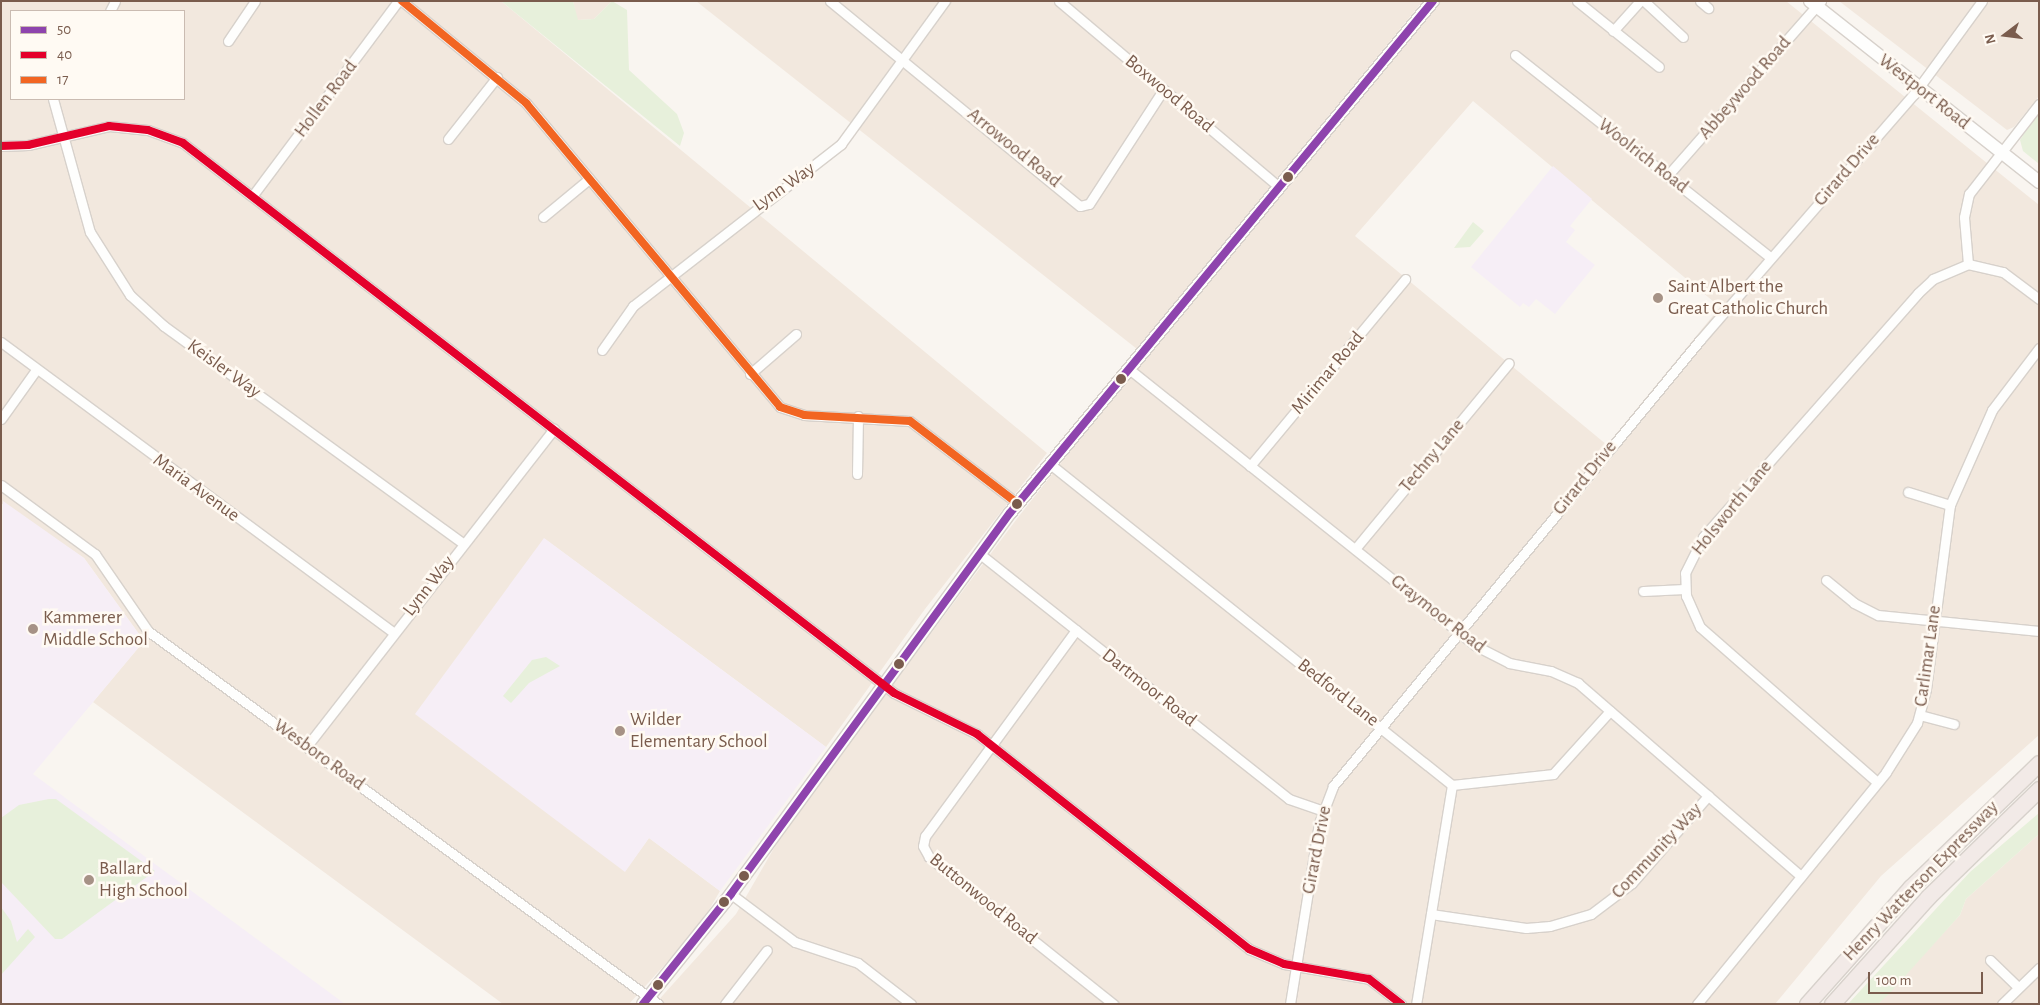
<!DOCTYPE html>
<html>
<head>
<meta charset="utf-8">
<style>
  body { margin:0 }
  #map { position:relative; width:2040px; height:1005px; overflow:hidden; background:#f9f5f0; font-family:"Alegreya Sans",sans-serif }
  div>[style] { position:absolute }
  [style*='--x'] { left:calc(var(--x)*1px); top:calc(var(--y)*1px); width:calc(var(--w)*1px); rotate:calc(var(--a)*1deg) }
  .residential>* { inset:0; background:#f2e8de }
  .education>* { inset:0; background:#f6eef6 }
  .green>* { inset:0; background:#e7f0db }
  .roads { filter:drop-shadow(1px 0 #d7d1cb) drop-shadow(-1px 0 #d7d1cb) drop-shadow(0 1px #d7d1cb) drop-shadow(0 -1px #d7d1cb) }
  .street>* { height:9px; margin:-4.5px; padding:0 4.5px; transform-origin:4.5px; border-radius:4.5px; background:#fefefd }
  .secondary>* { height:12px; margin:-6px; padding:0 6px; transform-origin:6px; border-radius:6px; background:#fefefd }
  .highway>* { height:15px; margin:-7.5px; padding:0 7.5px; transform-origin:7.5px; border-radius:7.5px; background:#f2eae7 }
  .bus-1>* { height:8px; margin:-4px; padding:0 4px; transform-origin:4px; border-radius:4px; background:#8e44ad }
  .bus-2>* { height:8px; margin:-4px; padding:0 4px; transform-origin:4px; border-radius:4px; background:#e4002b }
  .bus-3>* { height:8px; margin:-4px; padding:0 4px; transform-origin:4px; border-radius:4px; background:#f26522 }
  .dots>* { width:14px; height:14px; translate:-50% -50%; box-sizing:border-box; border:2px solid #fffaf3; border-radius:50% }
  span { translate:-50% -50%; white-space:nowrap; text-align:center; line-height:1.15; -webkit-text-stroke:5px #fffaf3; paint-order:stroke }
  .street-label { font-size:19px; color:#7a5c4d }
  .poi-label { font-size:19px; color:#7a5c4d }
  .left { translate:0 -50%; text-align:left }
  .frame { position:absolute; inset:0; border:2px solid #7a5c4d; pointer-events:none }
  .legend { position:absolute; left:10px; top:10px; width:175px; height:90px; box-sizing:border-box; background:#fffaf3; border:1px solid #cabbb1; margin:0; padding:6px 9px; list-style:none; font-size:15px; color:#7a5c4d }
  .legend li { display:flex; align-items:center; gap:10px; height:25px }
  .legend b { width:25px; border:1px solid #cabbb1 }
  .north { position:absolute; left:1980px; top:10px; width:50px; height:50px; -webkit-text-stroke:4px #fffaf3; paint-order:stroke; rotate:255deg; font-size:14px; font-weight:700; line-height:20px; text-align:center; color:#7a5c4d }
  .north::after { content:''; display:block; margin:auto; width:18px; height:22px; background:#7a5c4d; clip-path:polygon(50% 0,100% 100%,50% 72%,0 100%) }
  .scale { position:absolute; left:1868px; top:972px; width:115px; height:22px; box-sizing:border-box; border:2px solid #7a5c4d; border-top:0; padding-left:6px; font-size:15px; line-height:18px; white-space:nowrap; color:#7a5c4d; -webkit-text-stroke:4px #fffaf3; paint-order:stroke }
</style>
</head>
<body>
<div id="map">
  <div class="residential">
    <i style="clip-path:polygon(evenodd,1px 1px,501px 1px,1047px 453px,925px 609px,826px 747px,545px 539px,625px 871px,649px 838px,720px 891px,699px 927px,629px 1004px,503px 1004px,93px 702px,144px 641px,84px 558px,1px 503px,1px 1px,11px 11px,184px 11px,184px 99px,11px 99px,11px 11px)"></i>
    <i style="clip-path:polygon(573px 1px,612px 1px,594px 19px,577px 20px)"></i>
    <i style="clip-path:polygon(696px 1px,1423px 1px,1137px 349px)"></i>
    <i style="clip-path:polygon(evenodd,1438px 1px,1786px 1px,2039px 205px,2039px 735px,1881px 876px,1775px 1004px,655px 1004px,736px 914px,788px 824px,1016px 520px,1168px 327px,1438px 1px,1473px 101px,1720px 307px,1607px 445px,1355px 236px,1473px 101px)"></i>
    <i style="clip-path:polygon(1839px 1px,2039px 1px,2039px 96px,2014px 127px,2007px 130px)"></i>
    <i style="clip-path:polygon(2039px 834px,2039px 1004px,1878px 1004px,1960px 915px,1966px 899px)"></i>
  </div>
  <div class="education">
    <i style="clip-path:polygon(1553px 166px,1592px 199px,1570px 226px,1575px 230px,1566px 242px,1595px 265px,1555px 314px,1536px 299px,1529px 307px,1523px 303px,1520px 307px,1471px 267px)"></i>
    <i style="clip-path:polygon(3px 501px,84px 558px,144px 641px,33px 774px,345px 1004px,1px 1004px)"></i>
    <i style="clip-path:polygon(544px 538px,826px 747px,720px 891px,649px 838px,625px 872px,415px 714px)"></i>
  </div>
  <div class="green">
    <i style="clip-path:polygon(501px 1px,573px 1px,578px 20px,594px 19px,612px 1px,627px 10px,629px 70px,677px 114px,684px 133px,680px 146px)"></i>
    <i style="clip-path:polygon(2039px 110px,2039px 164px,2023px 151px,2020px 140px)"></i>
    <i style="clip-path:polygon(1473px 222px,1484px 231px,1470px 247px,1454px 248px)"></i>
    <i style="clip-path:polygon(546px 657px,560px 666px,529px 683px,511px 703px,503px 696px,532px 660px)"></i>
    <i style="clip-path:polygon(49px 799px,56px 799px,155px 871px,62px 939px,55px 939px,1px 882px,1px 818px,19px 805px)"></i>
    <i style="clip-path:polygon(2039px 813px,2039px 834px,1966px 899px,1960px 915px,1889px 994px,1878px 1004px,1848px 1004px,1970px 872px)"></i>
    <i style="clip-path:polygon(1px 907px,11px 921px,17px 942px,28px 929px,35px 937px,1px 975px)"></i>
  </div>
  <div class="roads">
    <div class="street">
      <i style="--x:402;--y:1;--w:161;--a:39.4"></i>
      <i style="--x:526;--y:103;--w:396;--a:50.1"></i>
      <i style="--x:780;--y:407;--w:25;--a:18"></i>
      <i style="--x:804;--y:415;--w:106;--a:3.2"></i>
      <i style="--x:910;--y:421;--w:136;--a:37.5"></i>
      <i style="--x:830;--y:1;--w:323;--a:39.4"></i>
      <i style="--x:1080;--y:206;--w:9;--a:-13"></i>
      <i style="--x:1089;--y:204;--w:136;--a:-57"></i>
      <i style="--x:1059;--y:1;--w:288;--a:40.2"></i>
      <i style="--x:1577;--y:1;--w:105;--a:38.8"></i>
      <i style="--x:1644;--y:1;--w:53;--a:42.7"></i>
      <i style="--x:1700;--y:1;--w:11;--a:41"></i>
      <i style="--x:110;--y:11;--w:11;--a:-63"></i>
      <i style="--x:1613;--y:31;--w:40;--a:-48"></i>
      <i style="--x:228;--y:41;--w:48;--a:-56"></i>
      <i style="--x:1515;--y:55;--w:325;--a:38.4"></i>
      <i style="--x:53;--y:99;--w:138;--a:74.5"></i>
      <i style="--x:90;--y:232;--w:75;--a:57.6"></i>
      <i style="--x:130;--y:295;--w:46;--a:42.4"></i>
      <i style="--x:164;--y:326;--w:369;--a:36"></i>
      <i style="--x:448;--y:139;--w:79;--a:-51.7"></i>
      <i style="--x:1;--y:146;--w:27;--a:-2"></i>
      <i style="--x:28;--y:145;--w:83;--a:-13.2"></i>
      <i style="--x:109;--y:126;--w:39;--a:6"></i>
      <i style="--x:148;--y:130;--w:37;--a:20"></i>
      <i style="--x:183;--y:143;--w:899;--a:37.72"></i>
      <i style="--x:894;--y:693;--w:93;--a:26.3"></i>
      <i style="--x:977;--y:734;--w:347;--a:38.3"></i>
      <i style="--x:1249;--y:949;--w:38;--a:23"></i>
      <i style="--x:1284;--y:964;--w:86;--a:10"></i>
      <i style="--x:1369;--y:979;--w:41;--a:38"></i>
      <i style="--x:1668;--y:175;--w:232;--a:-48.7"></i>
      <i style="--x:253;--y:195;--w:242;--a:-53.2"></i>
      <i style="--x:543;--y:217;--w:60;--a:-39.6"></i>
      <i style="--x:1968;--y:264;--w:47;--a:-94.9"></i>
      <i style="--x:1964;--y:217;--w:24;--a:-78"></i>
      <i style="--x:1969;--y:194;--w:114;--a:-52.1"></i>
      <i style="--x:1968;--y:264;--w:36;--a:13"></i>
      <i style="--x:2003;--y:272;--w:45;--a:36.9"></i>
      <i style="--x:1;--y:342;--w:488;--a:36.5"></i>
      <i style="--x:602;--y:350;--w:54;--a:-54.8"></i>
      <i style="--x:633;--y:306;--w:264;--a:-37.9"></i>
      <i style="--x:841;--y:144;--w:177;--a:-54"></i>
      <i style="--x:1129;--y:369;--w:444;--a:38.6"></i>
      <i style="--x:1476;--y:646;--w:37;--a:27"></i>
      <i style="--x:1509;--y:663;--w:43;--a:10.8"></i>
      <i style="--x:1551;--y:671;--w:30;--a:24"></i>
      <i style="--x:1578;--y:683;--w:295;--a:40.9"></i>
      <i style="--x:750;--y:374;--w:61;--a:-41"></i>
      <i style="--x:1;--y:419;--w:60;--a:-54.5"></i>
      <i style="--x:1050;--y:464;--w:514;--a:38.61"></i>
      <i style="--x:1452;--y:785;--w:222;--a:99.3"></i>
      <i style="--x:1250;--y:466;--w:243;--a:-50.3"></i>
      <i style="--x:857;--y:474;--w:58;--a:-89"></i>
      <i style="--x:1;--y:485;--w:117;--a:36.3"></i>
      <i style="--x:95;--y:554;--w:93;--a:55.5"></i>
      <i style="--x:148;--y:631;--w:632;--a:36.18"></i>
      <i style="--x:1908;--y:492;--w:44;--a:17.2"></i>
      <i style="--x:1355;--y:549;--w:241;--a:-50.4"></i>
      <i style="--x:980;--y:554;--w:394;--a:38.4"></i>
      <i style="--x:1289;--y:799;--w:36;--a:19"></i>
      <i style="--x:1826;--y:580;--w:36;--a:39"></i>
      <i style="--x:1854;--y:603;--w:27;--a:27"></i>
      <i style="--x:1878;--y:615;--w:162;--a:5.7"></i>
      <i style="--x:1643;--y:591;--w:42;--a:-2.7"></i>
      <i style="--x:1076;--y:630;--w:255;--a:126.2"></i>
      <i style="--x:925;--y:836;--w:10;--a:101"></i>
      <i style="--x:923;--y:846;--w:13;--a:61"></i>
      <i style="--x:929;--y:857;--w:236;--a:38.6"></i>
      <i style="--x:1920;--y:715;--w:35;--a:15"></i>
      <i style="--x:307;--y:746;--w:402;--a:-52.1"></i>
      <i style="--x:1877;--y:782;--w:235;--a:-138.8"></i>
      <i style="--x:1700;--y:627;--w:34;--a:-114"></i>
      <i style="--x:1686;--y:596;--w:23;--a:-92"></i>
      <i style="--x:1685;--y:573;--w:40;--a:-63.4"></i>
      <i style="--x:1703;--y:537;--w:325;--a:-48.6"></i>
      <i style="--x:1918;--y:293;--w:21;--a:-43"></i>
      <i style="--x:1933;--y:279;--w:38;--a:-23"></i>
      <i style="--x:1452;--y:785;--w:102;--a:-6.2"></i>
      <i style="--x:1553;--y:774;--w:85;--a:-47.9"></i>
      <i style="--x:731;--y:894;--w:80;--a:36.9"></i>
      <i style="--x:795;--y:942;--w:66;--a:18.4"></i>
      <i style="--x:858;--y:963;--w:67;--a:37.7"></i>
      <i style="--x:1431;--y:914;--w:96;--a:8.4"></i>
      <i style="--x:1526;--y:928;--w:24;--a:-5"></i>
      <i style="--x:1550;--y:926;--w:43;--a:-16.3"></i>
      <i style="--x:1591;--y:914;--w:51;--a:-37.1"></i>
      <i style="--x:1632;--y:883;--w:116;--a:-48.9"></i>
      <i style="--x:1990;--y:960;--w:37;--a:44"></i>
      <i style="--x:725;--y:1004;--w:68;--a:-52.1"></i>
      <i style="--x:1290;--y:1004;--w:183;--a:-80.9"></i>
      <i style="--x:1319;--y:823;--w:40;--a:-69"></i>
      <i style="--x:1333;--y:786;--w:578;--a:-50.55"></i>
      <i style="--x:1700;--y:340;--w:326;--a:-49"></i>
      <i style="--x:1914;--y:94;--w:115;--a:-53.8"></i>
      <i style="--x:1697;--y:1004;--w:299;--a:-50.8"></i>
      <i style="--x:1886;--y:772;--w:58;--a:-57.7"></i>
      <i style="--x:1917;--y:723;--w:35;--a:-75"></i>
      <i style="--x:1926;--y:689;--w:186;--a:-82.6"></i>
      <i style="--x:1950;--y:505;--w:104;--a:-66.1"></i>
      <i style="--x:1992;--y:410;--w:78;--a:-52.8"></i>
      <i style="--x:2002;--y:1004;--w:52;--a:-44.2"></i>
    </div>
    <div class="secondary">
      <i style="--x:1810;--y:1;--w:292;--a:38.3"></i>
      <i style="--x:643;--y:1004;--w:141;--a:-51.3"></i>
      <i style="--x:731;--y:894;--w:472;--a:-53.8"></i>
      <i style="--x:1010;--y:513;--w:664;--a:-50.44"></i>
    </div>
    <div class="highway">
      <i style="--x:1807;--y:1004;--w:157;--a:-48.4"></i>
      <i style="--x:1911;--y:887;--w:178;--a:-44.1"></i>
      <i style="--x:1832;--y:1004;--w:144;--a:-48.1"></i>
      <i style="--x:1928;--y:897;--w:155;--a:-44.2"></i>
    </div>
  </div>
  <div class="bus-1">
    <i style="--x:643;--y:1004;--w:141;--a:-51.3"></i>
    <i style="--x:731;--y:894;--w:472;--a:-53.8"></i>
    <i style="--x:1010;--y:513;--w:664;--a:-50.44"></i>
  </div>
  <div class="bus-2">
    <i style="--x:1;--y:146;--w:27;--a:-2"></i>
    <i style="--x:28;--y:145;--w:83;--a:-13.2"></i>
    <i style="--x:109;--y:126;--w:39;--a:6"></i>
    <i style="--x:148;--y:130;--w:37;--a:20"></i>
    <i style="--x:183;--y:143;--w:899;--a:37.72"></i>
    <i style="--x:894;--y:693;--w:93;--a:26.3"></i>
    <i style="--x:977;--y:734;--w:347;--a:38.3"></i>
    <i style="--x:1249;--y:949;--w:38;--a:23"></i>
    <i style="--x:1284;--y:964;--w:86;--a:10"></i>
    <i style="--x:1369;--y:979;--w:41;--a:38"></i>
  </div>
  <div class="bus-3">
    <i style="--x:402;--y:1;--w:161;--a:39.4"></i>
    <i style="--x:526;--y:103;--w:396;--a:50.1"></i>
    <i style="--x:780;--y:407;--w:25;--a:18"></i>
    <i style="--x:804;--y:415;--w:106;--a:3.2"></i>
    <i style="--x:910;--y:421;--w:136;--a:37.5"></i>
  </div>
  <div class="dots">
    <i style="left:1288px;top:177px;background:#7a5c4d"></i>
    <i style="left:1658px;top:298px;background:#a69286"></i>
    <i style="left:1121px;top:379px;background:#7a5c4d"></i>
    <i style="left:1017px;top:504px;background:#7a5c4d"></i>
    <i style="left:33px;top:629px;background:#a69286"></i>
    <i style="left:899px;top:664px;background:#7a5c4d"></i>
    <i style="left:620px;top:731px;background:#a69286"></i>
    <i style="left:744px;top:876px;background:#7a5c4d"></i>
    <i style="left:89px;top:880px;background:#a69286"></i>
    <i style="left:724px;top:902px;background:#7a5c4d"></i>
    <i style="left:658px;top:985px;background:#7a5c4d"></i>
  </div>
  <div class="street-label">
    <span style="left:1745px;top:88px;rotate:-49deg">Abbeywood Road</span>
    <span style="left:1924px;top:92px;rotate:38deg">Westport Road</span>
    <span style="left:1169px;top:94px;rotate:40deg">Boxwood Road</span>
    <span style="left:326px;top:99px;rotate:-53deg">Hollen Road</span>
    <span style="left:1014px;top:148px;rotate:39deg">Arrowood Road</span>
    <span style="left:1643px;top:156px;rotate:38deg">Woolrich Road</span>
    <span style="left:1847px;top:170px;rotate:-49deg">Girard Drive</span>
    <span style="left:784px;top:187px;rotate:-35deg">Lynn Way</span>
    <span style="left:224px;top:369px;rotate:36deg">Keisler Way</span>
    <span style="left:1328px;top:373px;rotate:-50deg">Mirimar Road</span>
    <span style="left:1432px;top:456px;rotate:-50deg">Techny Lane</span>
    <span style="left:1585px;top:478px;rotate:-51deg">Girard Drive</span>
    <span style="left:196px;top:488px;rotate:36deg">Maria Avenue</span>
    <span style="left:1732px;top:508px;rotate:-51deg">Holsworth Lane</span>
    <span style="left:429px;top:586px;rotate:-52deg">Lynn Way</span>
    <span style="left:1438px;top:614px;rotate:38deg">Graymoor Road</span>
    <span style="left:1928px;top:656px;rotate:-82deg">Carlimar Lane</span>
    <span style="left:1149px;top:688px;rotate:38deg">Dartmoor Road</span>
    <span style="left:1338px;top:693px;rotate:38deg">Bedford Lane</span>
    <span style="left:319px;top:755px;rotate:36deg">Wesboro Road</span>
    <span style="left:1317px;top:850px;rotate:-79deg">Girard Drive</span>
    <span style="left:1657px;top:851px;rotate:-47deg">Community Way</span>
    <span style="left:1921px;top:881px;rotate:-46deg">Henry Watterson Expressway</span>
    <span style="left:983px;top:899px;rotate:39deg">Buttonwood Road</span>
  </div>
  <div class="poi-label">
    <span class="left" style="left:1668px;top:298px">Saint Albert the<br>Great Catholic Church</span>
    <span class="left" style="left:43px;top:629px">Kammerer<br>Middle School</span>
    <span class="left" style="left:630px;top:731px">Wilder<br>Elementary School</span>
    <span class="left" style="left:99px;top:880px">Ballard<br>High School</span>
  </div>
  <div class="frame"></div>
  <ul class="legend">
  <li><b style="height:6px;background:#8e44ad"></b>50</li>
  <li><b style="height:6px;background:#e4002b"></b>40</li>
  <li><b style="height:6px;background:#f26522"></b>17</li>
  </ul>
  <div class="north">N</div>
  <div class="scale">100 m</div>
</div>
</body>
</html>
